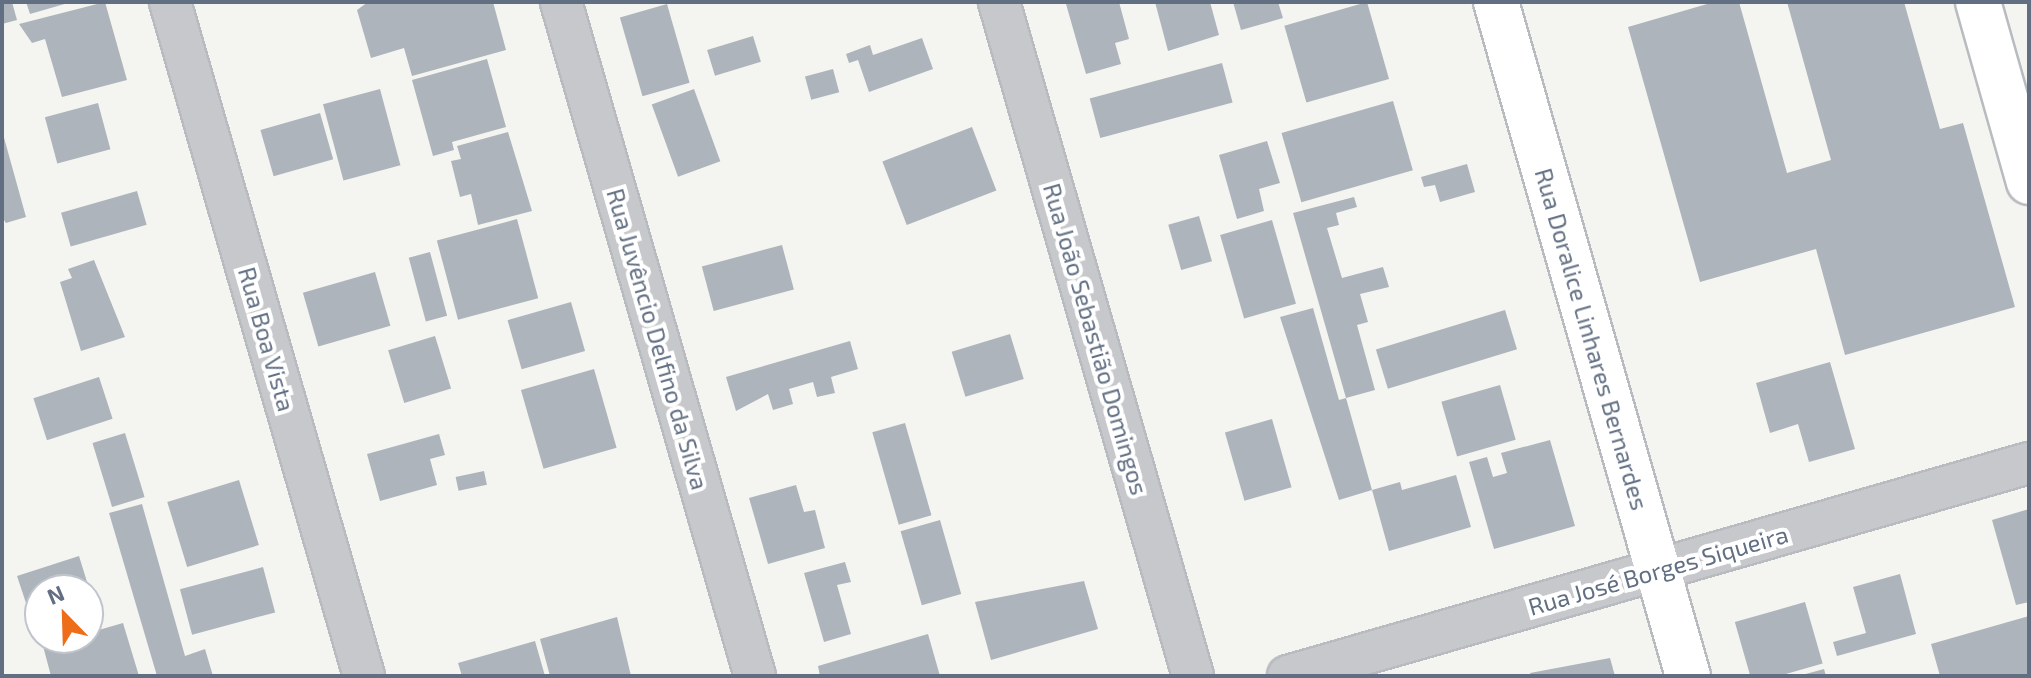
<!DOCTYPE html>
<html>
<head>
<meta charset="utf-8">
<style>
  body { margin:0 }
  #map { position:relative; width:2031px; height:678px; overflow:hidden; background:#f4f5f0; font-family:"Exo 2",sans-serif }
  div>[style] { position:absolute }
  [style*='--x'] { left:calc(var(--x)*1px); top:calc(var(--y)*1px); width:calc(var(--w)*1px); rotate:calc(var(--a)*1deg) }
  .building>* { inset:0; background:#aeb4bb; transform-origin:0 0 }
  .roads { filter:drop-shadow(2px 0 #b8bbc0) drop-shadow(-2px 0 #b8bbc0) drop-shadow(0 2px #b8bbc0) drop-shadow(0 -2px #b8bbc0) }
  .street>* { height:40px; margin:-20px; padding:0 20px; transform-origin:20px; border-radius:20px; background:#c6c8cc }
  .secondary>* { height:44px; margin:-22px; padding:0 22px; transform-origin:22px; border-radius:22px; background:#fff }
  span { translate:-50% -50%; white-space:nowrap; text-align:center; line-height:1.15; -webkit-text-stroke:8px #fff; paint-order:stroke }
  .street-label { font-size:24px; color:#626f83 }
  .frame { position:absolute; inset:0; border:4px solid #626f83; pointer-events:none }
  .north { position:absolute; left:24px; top:574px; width:80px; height:80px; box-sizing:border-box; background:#fff; border:2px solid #c0c5cd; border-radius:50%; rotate:337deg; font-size:22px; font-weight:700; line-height:32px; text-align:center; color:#626f83 }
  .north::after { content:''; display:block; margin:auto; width:28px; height:36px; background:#ed6d18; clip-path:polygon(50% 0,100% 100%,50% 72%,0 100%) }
</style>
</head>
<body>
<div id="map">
  <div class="building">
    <i style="clip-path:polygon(2px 2px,12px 2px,17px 20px,2px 24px)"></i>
    <i style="clip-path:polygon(26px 2px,68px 2px,68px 3px,30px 14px)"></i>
    <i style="clip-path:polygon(105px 2px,127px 80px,62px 97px,45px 39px,32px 43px,19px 24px)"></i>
    <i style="clip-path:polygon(368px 2px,493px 2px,506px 50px,412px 76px,404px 48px,371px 58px,357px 10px)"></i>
    <i style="clip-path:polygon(1119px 2px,1129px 39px,1115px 43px,1121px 64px,1086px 74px,1066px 4px)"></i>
    <i style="clip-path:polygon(1155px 2px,1210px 2px,1219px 35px,1168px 51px)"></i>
    <i style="clip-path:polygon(1233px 2px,1278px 2px,1283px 18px,1241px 30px)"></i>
    <i style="left:1367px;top:2px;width:80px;height:86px;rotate:74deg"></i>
    <i style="clip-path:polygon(1714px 2px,1739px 2px,1787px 173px,1831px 160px,1787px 2px,1904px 2px,1940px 129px,1963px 123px,2015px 307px,1845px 355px,1816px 249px,1700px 282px,1628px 27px)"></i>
    <i style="left:667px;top:4px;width:82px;height:49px;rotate:74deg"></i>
    <i style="left:753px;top:36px;width:27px;height:48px;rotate:73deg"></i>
    <i style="clip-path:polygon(922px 38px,933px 69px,869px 92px,858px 60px,849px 63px,846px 54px,870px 45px,873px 55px)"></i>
    <i style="clip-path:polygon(487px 59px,506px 127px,452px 142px,454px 150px,433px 156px,412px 80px)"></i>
    <i style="left:1222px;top:63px;width:41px;height:137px;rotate:75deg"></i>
    <i style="left:833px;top:69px;width:24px;height:29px;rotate:75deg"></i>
    <i style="left:380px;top:89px;width:79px;height:59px;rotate:75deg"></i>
    <i style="left:694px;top:89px;width:77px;height:45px;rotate:70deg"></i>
    <i style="left:1393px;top:101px;width:72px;height:116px;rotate:74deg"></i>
    <i style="left:98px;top:103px;width:48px;height:55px;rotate:75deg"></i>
    <i style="left:320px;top:113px;width:48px;height:62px;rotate:74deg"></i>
    <i style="left:972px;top:127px;width:68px;height:96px;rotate:69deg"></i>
    <i style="clip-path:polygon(508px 132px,532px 211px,478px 225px,471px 194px,460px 197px,451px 161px,461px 159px,457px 146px)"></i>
    <i style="clip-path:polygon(3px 134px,26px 217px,6px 223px,2px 217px)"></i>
    <i style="clip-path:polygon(1267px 141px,1280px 183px,1259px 189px,1264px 211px,1237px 219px,1219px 155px)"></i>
    <i style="clip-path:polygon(1467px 164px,1475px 192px,1440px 202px,1435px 185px,1424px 187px,1421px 177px)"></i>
    <i style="left:137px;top:191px;width:35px;height:79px;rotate:74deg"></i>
    <i style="clip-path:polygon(1354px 197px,1357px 207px,1336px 213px,1339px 225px,1327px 228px,1342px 278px,1383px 267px,1389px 287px,1360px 294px,1368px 322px,1357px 325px,1375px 390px,1346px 398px,1372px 490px,1339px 500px,1280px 317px,1313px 308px,1339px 400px,1346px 398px,1293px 213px)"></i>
    <i style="left:1199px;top:216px;width:47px;height:32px;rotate:74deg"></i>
    <i style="left:517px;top:219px;width:82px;height:83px;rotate:75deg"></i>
    <i style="left:1272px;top:220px;width:87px;height:54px;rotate:74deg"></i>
    <i style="left:782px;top:245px;width:46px;height:83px;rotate:75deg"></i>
    <i style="left:430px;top:252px;width:66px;height:22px;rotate:75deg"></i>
    <i style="clip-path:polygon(94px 260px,125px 337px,81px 351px,60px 282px,72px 278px,68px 269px)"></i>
    <i style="left:375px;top:272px;width:56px;height:75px;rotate:74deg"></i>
    <i style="left:571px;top:302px;width:51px;height:66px;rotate:74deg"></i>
    <i style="left:1505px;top:310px;width:41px;height:135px;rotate:73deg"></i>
    <i style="left:1010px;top:334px;width:47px;height:61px;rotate:73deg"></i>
    <i style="left:435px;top:336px;width:55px;height:49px;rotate:73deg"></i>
    <i style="clip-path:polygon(850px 341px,858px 369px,831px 377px,835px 393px,817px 397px,813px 382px,789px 389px,793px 404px,773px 410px,768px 394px,736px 411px,726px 377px)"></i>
    <i style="clip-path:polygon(1830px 362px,1855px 449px,1809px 462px,1798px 424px,1770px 433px,1756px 383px)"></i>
    <i style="left:594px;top:369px;width:82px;height:76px;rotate:74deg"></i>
    <i style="left:99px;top:377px;width:44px;height:69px;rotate:72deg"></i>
    <i style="left:1500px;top:385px;width:57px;height:61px;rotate:74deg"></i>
    <i style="left:1272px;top:419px;width:71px;height:49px;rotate:74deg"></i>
    <i style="left:905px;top:423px;width:96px;height:34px;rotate:74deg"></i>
    <i style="left:125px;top:433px;width:67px;height:34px;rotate:73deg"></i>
    <i style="clip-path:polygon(439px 434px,445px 455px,430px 459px,437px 485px,380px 501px,367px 454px)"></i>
    <i style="clip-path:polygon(1550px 440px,1575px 526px,1494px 549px,1469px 462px,1487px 457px,1493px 477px,1507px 473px,1501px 453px)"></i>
    <i style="left:484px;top:471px;width:14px;height:29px;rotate:78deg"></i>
    <i style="clip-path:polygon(1456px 475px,1471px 527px,1389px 551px,1372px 490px,1400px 482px,1402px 490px)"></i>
    <i style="left:239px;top:480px;width:68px;height:75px;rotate:73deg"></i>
    <i style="clip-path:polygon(796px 485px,804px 512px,815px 510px,825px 548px,768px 564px,749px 498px)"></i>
    <i style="clip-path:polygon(142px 504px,185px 656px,205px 649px,213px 676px,157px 676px,109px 513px)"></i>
    <i style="clip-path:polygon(2029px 509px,2029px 602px,2016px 605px,1992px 520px)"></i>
    <i style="left:940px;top:520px;width:77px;height:41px;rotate:74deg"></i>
    <i style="clip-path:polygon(79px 556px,92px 598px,88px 590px,40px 590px,40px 615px,31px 618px,17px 576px)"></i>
    <i style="clip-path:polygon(845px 562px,851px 582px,837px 585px,851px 634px,824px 642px,804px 573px)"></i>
    <i style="left:263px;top:567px;width:47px;height:86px;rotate:75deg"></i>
    <i style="clip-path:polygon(1900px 574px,1916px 634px,1837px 656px,1833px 642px,1866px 633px,1853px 587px)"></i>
    <i style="clip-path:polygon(1084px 581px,1098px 629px,991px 660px,975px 602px)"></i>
    <i style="left:1805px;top:602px;width:64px;height:73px;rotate:74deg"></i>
    <i style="clip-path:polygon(2029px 616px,2029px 676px,1940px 676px,1931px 644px)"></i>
    <i style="clip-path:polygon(617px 617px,631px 676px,550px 676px,540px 639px)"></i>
    <i style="clip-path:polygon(123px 623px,139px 676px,51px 676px,43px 646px)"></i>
    <i style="clip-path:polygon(928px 634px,940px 676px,820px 676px,818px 666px)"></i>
    <i style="clip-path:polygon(535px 641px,545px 676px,462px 676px,458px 663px)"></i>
    <i style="clip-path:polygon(1610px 658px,1615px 676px,1531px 676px,1530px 673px)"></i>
    <i style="clip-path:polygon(1824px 669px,1826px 676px,1802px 676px,1802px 675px)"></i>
  </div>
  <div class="roads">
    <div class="street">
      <i style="--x:170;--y:2;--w:701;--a:73.94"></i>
      <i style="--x:561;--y:2;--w:701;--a:73.94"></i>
      <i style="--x:999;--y:2;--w:701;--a:73.94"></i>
      <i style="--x:1288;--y:676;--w:771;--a:-16.04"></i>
    </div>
    <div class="secondary">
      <i style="--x:1496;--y:2;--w:701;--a:74.1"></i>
      <i style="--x:1978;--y:2;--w:187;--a:74.2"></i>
    </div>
  </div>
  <div class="street-label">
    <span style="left:267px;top:339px;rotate:74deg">Rua Boa Vista</span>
    <span style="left:658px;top:339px;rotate:74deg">Rua Juvêncio Delfino da Silva</span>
    <span style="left:1096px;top:339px;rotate:74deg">Rua João Sebastião Domingos</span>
    <span style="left:1592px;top:339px;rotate:74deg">Rua Doralice Linhares Bernardes</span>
    <span style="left:1658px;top:570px;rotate:-16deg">Rua José Borges Siqueira</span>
  </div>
  <div class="frame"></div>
  <div class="north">N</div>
</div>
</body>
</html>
